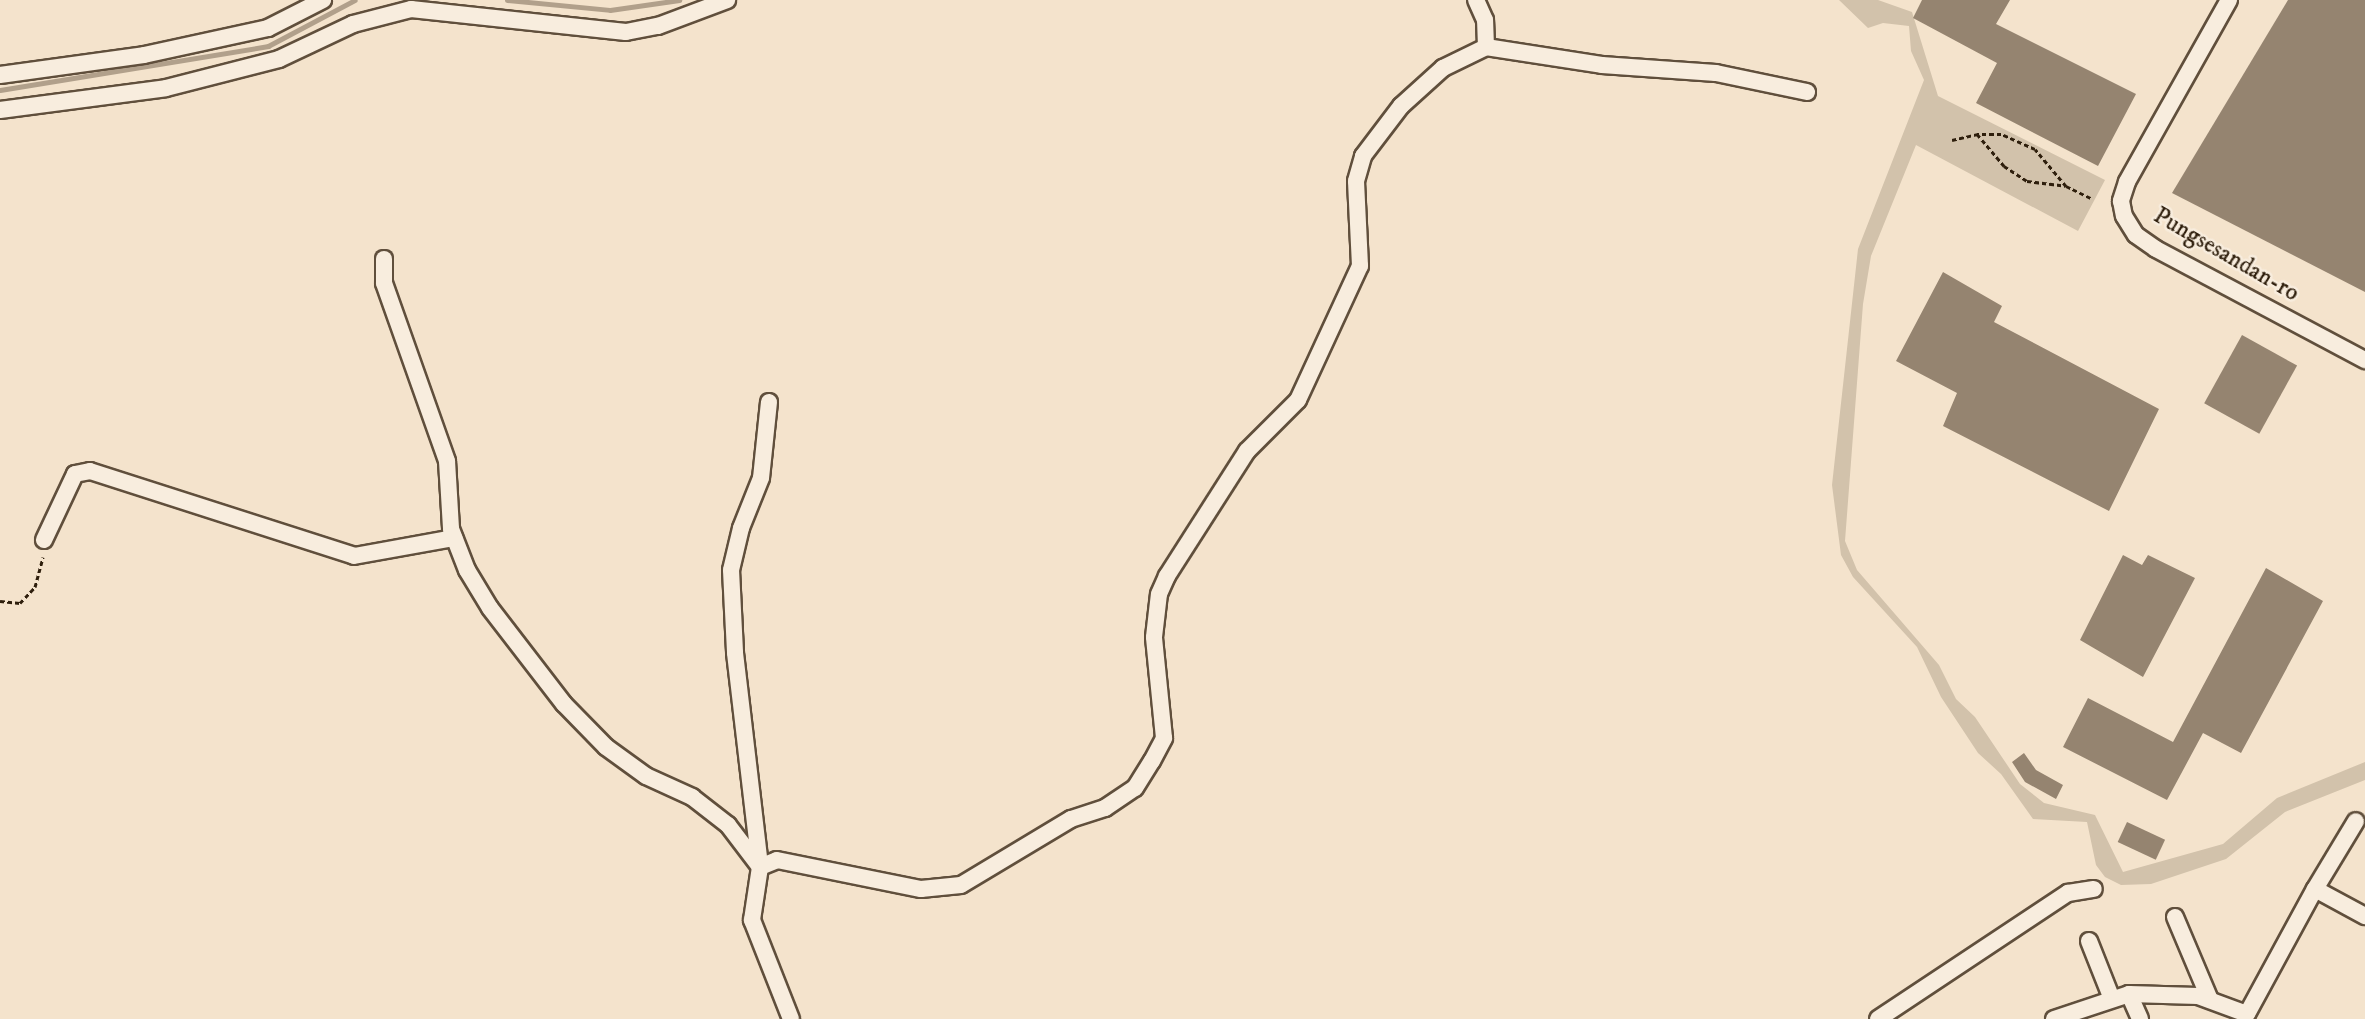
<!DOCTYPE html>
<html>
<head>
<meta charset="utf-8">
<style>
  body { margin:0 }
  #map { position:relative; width:2365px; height:1019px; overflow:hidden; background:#f4e3cc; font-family:"IM FELL DW Pica",serif }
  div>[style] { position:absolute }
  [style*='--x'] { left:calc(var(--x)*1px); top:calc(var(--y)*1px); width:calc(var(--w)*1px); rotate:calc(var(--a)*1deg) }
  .green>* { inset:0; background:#d2c2ab }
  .stream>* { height:5px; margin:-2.5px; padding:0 2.5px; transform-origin:2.5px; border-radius:2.5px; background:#b1a08b }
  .building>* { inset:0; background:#958470; transform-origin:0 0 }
  .path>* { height:3px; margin-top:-1.5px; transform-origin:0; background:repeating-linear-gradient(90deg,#2e1e0c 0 4.5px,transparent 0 7.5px) }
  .roads { filter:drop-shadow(2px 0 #604f3c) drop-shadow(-2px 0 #604f3c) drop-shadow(0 2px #604f3c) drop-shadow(0 -2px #604f3c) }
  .minor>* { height:16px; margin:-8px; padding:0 8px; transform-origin:8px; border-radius:8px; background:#f8edde }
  span { translate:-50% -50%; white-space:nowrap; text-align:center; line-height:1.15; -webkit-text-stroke:5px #f8edde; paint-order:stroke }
  .street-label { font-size:24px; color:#2e1e0c }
</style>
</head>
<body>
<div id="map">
  <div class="green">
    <i style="clip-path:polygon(1839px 0,1878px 0,1912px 12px,1938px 96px,2105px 180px,2078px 231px,1916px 145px,1871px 256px,1863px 304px,1845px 541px,1857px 570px,1939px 665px,1956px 699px,1975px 717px,2020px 784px,2044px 803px,2095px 815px,2123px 872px,2223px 844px,2277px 798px,2365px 762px,2365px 780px,2285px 812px,2226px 859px,2151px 884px,2121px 885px,2105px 877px,2096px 865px,2087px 822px,2033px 819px,2001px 774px,1978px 753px,1941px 697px,1917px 647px,1853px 577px,1841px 555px,1832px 485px,1858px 249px,1924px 80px,1911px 51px,1909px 26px,1883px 23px,1868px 28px)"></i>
  </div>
  <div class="stream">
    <i style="--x:507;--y:0;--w:103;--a:5.5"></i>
    <i style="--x:610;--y:10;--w:70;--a:-8.2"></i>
    <i style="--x:0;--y:90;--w:272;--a:-9.3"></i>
    <i style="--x:268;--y:46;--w:98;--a:-27.9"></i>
  </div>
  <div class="building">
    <i style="clip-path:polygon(1922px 0,2010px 0,1996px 24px,2136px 94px,2098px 166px,1976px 103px,1997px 63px,1913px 18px)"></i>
    <i style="clip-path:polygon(2288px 0,2365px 0,2365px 292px,2172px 193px)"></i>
    <i style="clip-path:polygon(1943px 272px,2002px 306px,1994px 322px,2159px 409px,2109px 511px,1943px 426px,1957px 393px,1896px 361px)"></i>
    <i style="left:2242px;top:335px;width:63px;height:78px;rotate:29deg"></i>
    <i style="clip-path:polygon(2123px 555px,2142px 565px,2148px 555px,2195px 578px,2143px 677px,2080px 640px)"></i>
    <i style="clip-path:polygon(2266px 568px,2323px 601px,2241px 753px,2203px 733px,2167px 800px,2063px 747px,2088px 698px,2173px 742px)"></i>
    <i style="clip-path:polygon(2024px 753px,2036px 770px,2063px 785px,2056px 799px,2025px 782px,2012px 762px)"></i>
    <i style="left:2127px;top:822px;width:42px;height:22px;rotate:25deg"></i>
  </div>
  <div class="path">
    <i style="--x:1952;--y:140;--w:26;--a:-13"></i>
    <i style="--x:2066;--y:186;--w:48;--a:-130"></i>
    <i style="--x:2035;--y:149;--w:37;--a:-156"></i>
    <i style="--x:2001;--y:134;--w:24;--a:180"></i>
    <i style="--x:1977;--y:134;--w:42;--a:49.8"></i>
    <i style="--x:2004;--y:166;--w:27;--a:33"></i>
    <i style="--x:2027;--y:181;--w:39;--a:7"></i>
    <i style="--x:2066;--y:186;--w:28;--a:26"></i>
    <i style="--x:0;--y:601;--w:20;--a:6"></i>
    <i style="--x:20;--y:603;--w:22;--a:-47"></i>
    <i style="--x:35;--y:587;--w:31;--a:-75"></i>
  </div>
  <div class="roads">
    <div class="minor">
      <i style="--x:2229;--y:0;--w:209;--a:119.3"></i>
      <i style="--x:2127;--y:182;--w:20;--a:108"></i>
      <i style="--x:2121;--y:201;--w:15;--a:79"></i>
      <i style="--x:2124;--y:216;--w:22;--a:58"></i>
      <i style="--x:2136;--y:235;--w:24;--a:35"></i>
      <i style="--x:2156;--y:249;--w:237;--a:28"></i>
      <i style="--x:1486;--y:47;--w:117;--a:8.8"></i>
      <i style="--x:1602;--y:65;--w:114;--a:4"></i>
      <i style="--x:1716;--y:73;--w:93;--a:11.8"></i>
      <i style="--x:0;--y:75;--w:145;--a:-7.9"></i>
      <i style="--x:144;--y:55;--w:127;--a:-12.3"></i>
      <i style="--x:268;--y:28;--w:62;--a:-27"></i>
      <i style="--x:0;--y:110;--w:167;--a:-7.5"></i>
      <i style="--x:166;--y:88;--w:117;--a:-14.4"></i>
      <i style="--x:279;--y:59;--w:82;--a:-25.3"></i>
      <i style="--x:353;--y:24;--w:60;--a:-14.5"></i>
      <i style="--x:411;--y:9;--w:216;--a:6.1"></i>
      <i style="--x:626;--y:32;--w:33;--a:-11"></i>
      <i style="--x:658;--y:26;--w:74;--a:-20.6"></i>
      <i style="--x:384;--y:259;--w:24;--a:90"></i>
      <i style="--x:384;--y:283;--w:189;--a:70.5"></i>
      <i style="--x:447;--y:461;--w:68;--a:86.6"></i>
      <i style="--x:451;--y:529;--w:44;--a:68.7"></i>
      <i style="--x:467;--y:570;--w:44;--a:58.8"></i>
      <i style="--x:490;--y:608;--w:121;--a:52.4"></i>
      <i style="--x:564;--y:704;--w:60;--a:45.7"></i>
      <i style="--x:606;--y:747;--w:49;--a:35.9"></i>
      <i style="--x:646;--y:776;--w:51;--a:24.5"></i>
      <i style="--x:692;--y:797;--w:46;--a:37.9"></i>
      <i style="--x:728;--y:825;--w:53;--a:52.7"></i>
      <i style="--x:760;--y:867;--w:54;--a:98.6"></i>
      <i style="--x:752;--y:920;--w:106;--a:68.5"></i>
      <i style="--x:769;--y:402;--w:76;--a:96"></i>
      <i style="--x:761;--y:478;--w:54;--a:111.8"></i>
      <i style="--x:741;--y:528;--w:43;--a:103.4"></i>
      <i style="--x:731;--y:570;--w:83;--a:87.2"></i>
      <i style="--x:735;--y:653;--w:215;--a:83.3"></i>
      <i style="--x:760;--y:867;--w:18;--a:-22"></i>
      <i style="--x:777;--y:860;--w:147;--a:11.4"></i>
      <i style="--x:921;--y:889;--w:40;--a:-5.7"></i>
      <i style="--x:961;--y:885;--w:128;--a:-31"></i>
      <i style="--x:1071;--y:819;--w:36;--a:-18"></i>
      <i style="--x:1105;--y:808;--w:36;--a:-34"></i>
      <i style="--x:1135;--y:788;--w:32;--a:-58"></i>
      <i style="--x:1152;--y:761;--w:26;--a:-62"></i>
      <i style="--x:1164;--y:738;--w:101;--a:-95.7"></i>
      <i style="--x:1154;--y:637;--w:43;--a:-83.4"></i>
      <i style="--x:1159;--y:594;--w:20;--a:-66"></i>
      <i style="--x:1167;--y:576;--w:148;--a:-57.4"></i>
      <i style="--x:1247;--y:451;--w:72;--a:-45"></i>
      <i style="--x:1298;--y:400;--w:148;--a:-65.2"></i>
      <i style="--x:1360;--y:266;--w:85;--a:-92.7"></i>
      <i style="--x:1356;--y:181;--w:26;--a:-74"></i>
      <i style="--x:1363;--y:156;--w:63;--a:-52.8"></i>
      <i style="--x:1401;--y:106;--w:57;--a:-42.1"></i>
      <i style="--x:1443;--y:68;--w:48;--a:-26"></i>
      <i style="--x:1486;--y:47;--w:27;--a:-92"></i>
      <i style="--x:1485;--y:20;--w:22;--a:-114"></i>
      <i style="--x:44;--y:540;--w:73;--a:-64.8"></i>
      <i style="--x:75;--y:474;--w:15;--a:-11"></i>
      <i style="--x:90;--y:471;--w:277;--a:17.8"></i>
      <i style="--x:354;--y:556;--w:102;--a:-10.2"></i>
      <i style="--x:2315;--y:889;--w:79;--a:-58.9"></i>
      <i style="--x:2175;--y:917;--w:90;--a:67.1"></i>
      <i style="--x:2089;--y:941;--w:62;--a:68.4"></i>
      <i style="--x:2129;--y:994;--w:27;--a:66"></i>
      <i style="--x:1878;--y:1019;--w:228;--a:-33.6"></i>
      <i style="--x:2068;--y:893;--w:26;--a:-9"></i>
      <i style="--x:2054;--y:1019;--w:79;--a:-18.4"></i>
      <i style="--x:2129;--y:994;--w:69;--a:1.7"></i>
      <i style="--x:2198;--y:996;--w:52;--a:20.2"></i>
      <i style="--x:2247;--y:1014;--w:142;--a:-61.5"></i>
      <i style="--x:2315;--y:889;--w:57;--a:28.4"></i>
    </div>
  </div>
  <div class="street-label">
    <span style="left:2226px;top:255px;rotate:30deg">Pungsesandan-ro</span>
  </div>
</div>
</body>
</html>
